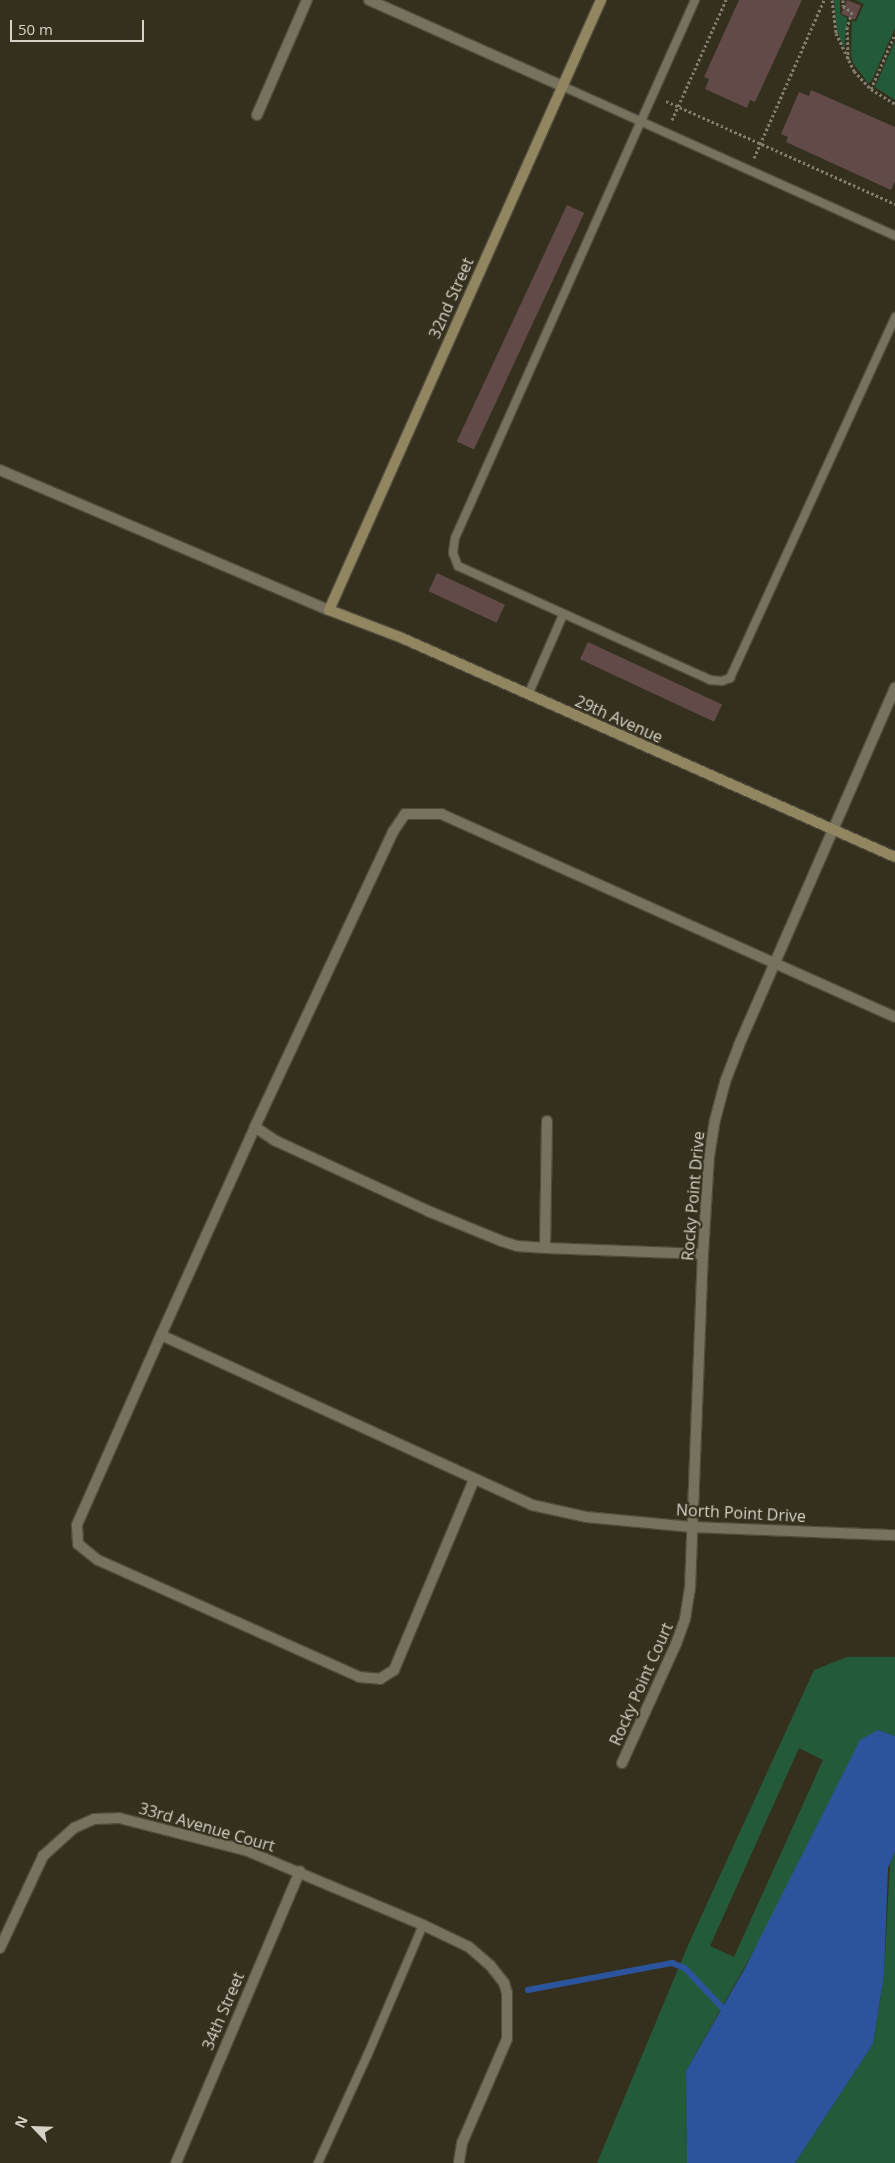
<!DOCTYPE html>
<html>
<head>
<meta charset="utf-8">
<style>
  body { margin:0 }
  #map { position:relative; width:895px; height:2163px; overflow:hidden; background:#35301e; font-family:"Open Sans",sans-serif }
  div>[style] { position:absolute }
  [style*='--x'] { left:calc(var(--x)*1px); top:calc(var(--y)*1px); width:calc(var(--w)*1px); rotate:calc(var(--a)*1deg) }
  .green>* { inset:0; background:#235b3a }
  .water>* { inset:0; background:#2b549c }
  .stream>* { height:5.5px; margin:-2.75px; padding:0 2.75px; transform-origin:2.75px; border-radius:2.75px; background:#2b549c }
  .building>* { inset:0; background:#614a48; transform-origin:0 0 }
  .path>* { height:3px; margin-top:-1.5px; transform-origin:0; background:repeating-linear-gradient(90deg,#827f70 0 2.5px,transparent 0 5px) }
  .roads { filter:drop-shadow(1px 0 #504c3d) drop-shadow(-1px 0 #504c3d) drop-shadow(0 1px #504c3d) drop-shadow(0 -1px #504c3d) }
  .lane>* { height:8px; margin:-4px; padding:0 4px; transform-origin:4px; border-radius:4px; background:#76725d }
  .street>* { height:10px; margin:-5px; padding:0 5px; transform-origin:5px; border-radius:5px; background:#76725d }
  .secondary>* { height:10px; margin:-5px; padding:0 5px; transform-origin:5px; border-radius:5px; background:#928660 }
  span { translate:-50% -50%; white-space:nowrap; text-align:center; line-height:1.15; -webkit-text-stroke:4.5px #35301e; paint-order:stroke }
  .street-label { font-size:16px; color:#d5d3c8 }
  .north { position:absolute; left:10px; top:2103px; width:50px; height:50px; -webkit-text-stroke:4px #35301e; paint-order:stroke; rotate:294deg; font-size:14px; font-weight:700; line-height:20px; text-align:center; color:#d5d3c8 }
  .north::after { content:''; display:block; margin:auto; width:18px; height:22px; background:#d5d3c8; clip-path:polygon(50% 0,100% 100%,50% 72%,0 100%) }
  .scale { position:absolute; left:10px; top:20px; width:134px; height:22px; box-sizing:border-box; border:2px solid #d5d3c8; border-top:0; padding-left:6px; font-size:15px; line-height:18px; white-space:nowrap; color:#d5d3c8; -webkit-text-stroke:4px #35301e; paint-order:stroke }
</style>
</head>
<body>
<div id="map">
  <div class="green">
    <i style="clip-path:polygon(834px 0,840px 0,840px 14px,847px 18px,844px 50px,837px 29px)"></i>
    <i style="clip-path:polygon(856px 0,895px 0,895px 28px,871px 82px,868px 83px,853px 63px,851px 55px,852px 20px,856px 22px,864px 4px)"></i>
    <i style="clip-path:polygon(895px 41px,895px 100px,875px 87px)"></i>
    <i style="clip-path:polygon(evenodd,847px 1657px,895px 1657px,895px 1736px,878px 1730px,686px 2071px,687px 2163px,597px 2163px,689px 1943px,814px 1670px,847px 1657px,799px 1748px,823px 1760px,734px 1957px,710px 1946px,799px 1748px)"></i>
    <i style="clip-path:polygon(895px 1852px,895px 2163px,795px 2163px,873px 2044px,884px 1975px,890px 1864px)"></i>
  </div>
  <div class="water">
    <i style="clip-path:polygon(878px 1730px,895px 1736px,895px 1852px,888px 1868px,884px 1975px,873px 2044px,795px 2163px,687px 2163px,686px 2071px,745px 1968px,860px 1740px)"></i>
  </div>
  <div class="stream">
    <i style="--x:528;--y:1990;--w:147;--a:-10.6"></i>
    <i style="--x:672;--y:1963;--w:14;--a:21"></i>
    <i style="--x:685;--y:1968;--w:54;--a:46.5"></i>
  </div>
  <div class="building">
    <i style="clip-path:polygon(739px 0,802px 0,755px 102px,750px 100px,747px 108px,705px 89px,709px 79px,704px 77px)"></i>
    <i style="left:847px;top:0;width:15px;height:15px;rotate:23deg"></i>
    <i style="clip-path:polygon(811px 90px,895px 127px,895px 181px,891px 190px,786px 142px,788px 137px,781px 134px,799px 92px,809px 96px)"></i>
    <i style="left:567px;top:205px;width:19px;height:261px;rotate:25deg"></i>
    <i style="left:437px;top:573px;width:75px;height:20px;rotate:25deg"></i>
    <i style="left:588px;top:642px;width:148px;height:19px;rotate:25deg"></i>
  </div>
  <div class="path">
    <i style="--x:832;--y:0;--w:33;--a:83"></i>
    <i style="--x:836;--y:33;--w:42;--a:64.7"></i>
    <i style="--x:854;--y:71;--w:25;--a:47"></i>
    <i style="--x:871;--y:89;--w:28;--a:32"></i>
    <i style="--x:843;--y:0;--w:6;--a:90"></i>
    <i style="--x:843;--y:6;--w:11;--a:34"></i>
    <i style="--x:852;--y:12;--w:16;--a:108"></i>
    <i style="--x:847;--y:27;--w:32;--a:88"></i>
    <i style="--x:871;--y:89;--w:60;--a:-66.4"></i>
    <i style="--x:666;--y:101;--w:251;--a:24.2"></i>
    <i style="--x:672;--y:120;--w:132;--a:-65.8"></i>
    <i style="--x:754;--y:158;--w:173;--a:-66.1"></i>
  </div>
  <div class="roads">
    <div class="lane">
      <i style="--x:695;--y:0;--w:589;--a:114.04"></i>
      <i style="--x:455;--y:538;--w:15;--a:98"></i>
      <i style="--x:453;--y:553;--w:14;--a:69"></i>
      <i style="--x:458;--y:566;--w:277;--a:24.3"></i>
      <i style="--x:710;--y:680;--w:12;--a:5"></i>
      <i style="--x:722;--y:681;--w:9;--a:-21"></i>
      <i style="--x:730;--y:678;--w:397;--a:-65.4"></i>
      <i style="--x:562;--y:86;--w:365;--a:24.2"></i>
      <i style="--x:528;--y:695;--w:87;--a:-66.4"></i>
      <i style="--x:318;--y:2163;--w:120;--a:-65.4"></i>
      <i style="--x:368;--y:2054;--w:140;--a:-66.9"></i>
    </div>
    <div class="street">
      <i style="--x:369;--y:0;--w:211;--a:24"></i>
      <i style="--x:257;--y:115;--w:125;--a:-66.5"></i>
      <i style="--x:0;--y:470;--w:358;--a:23.1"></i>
      <i style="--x:895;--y:1017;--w:496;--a:-155.9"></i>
      <i style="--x:442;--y:814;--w:37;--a:180"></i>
      <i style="--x:405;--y:814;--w:22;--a:124"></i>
      <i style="--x:393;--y:832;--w:326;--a:115.1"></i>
      <i style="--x:255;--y:1127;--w:228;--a:114.3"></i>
      <i style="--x:161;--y:1335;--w:408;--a:24.6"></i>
      <i style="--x:532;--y:1505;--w:55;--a:12.5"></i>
      <i style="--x:586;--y:1517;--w:106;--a:5.4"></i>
      <i style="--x:692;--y:1527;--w:203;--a:2.3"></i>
      <i style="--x:255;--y:1127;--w:25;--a:34"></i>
      <i style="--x:276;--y:1141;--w:167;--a:24.7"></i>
      <i style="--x:428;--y:1211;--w:79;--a:22.3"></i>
      <i style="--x:501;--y:1241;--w:17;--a:17"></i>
      <i style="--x:517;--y:1246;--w:28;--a:4"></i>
      <i style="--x:545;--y:1248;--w:158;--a:2.2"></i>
      <i style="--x:545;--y:1248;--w:127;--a:-89.1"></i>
      <i style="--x:161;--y:1335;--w:208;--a:113.9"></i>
      <i style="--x:77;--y:1525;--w:19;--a:87"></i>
      <i style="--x:78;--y:1544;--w:26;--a:39"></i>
      <i style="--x:98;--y:1560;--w:286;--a:24.1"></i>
      <i style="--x:359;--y:1677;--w:21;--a:5"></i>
      <i style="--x:380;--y:1679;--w:17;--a:-33"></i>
      <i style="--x:394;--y:1670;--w:206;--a:-67.2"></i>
      <i style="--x:622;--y:1763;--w:131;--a:-65.6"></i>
      <i style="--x:676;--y:1644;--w:27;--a:-70"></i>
      <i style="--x:685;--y:1619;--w:30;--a:-81"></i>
      <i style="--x:690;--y:1589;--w:335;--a:-87.8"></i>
      <i style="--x:703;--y:1254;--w:97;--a:-86.5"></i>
      <i style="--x:709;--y:1157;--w:37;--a:-81"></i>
      <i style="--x:715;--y:1120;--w:39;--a:-75"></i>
      <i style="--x:725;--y:1082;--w:40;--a:-69"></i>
      <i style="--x:739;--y:1045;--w:390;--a:-66.4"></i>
      <i style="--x:0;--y:1948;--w:102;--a:-64.9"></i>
      <i style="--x:43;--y:1856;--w:42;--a:-42.1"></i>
      <i style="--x:74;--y:1828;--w:22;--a:-24"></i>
      <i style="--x:94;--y:1819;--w:25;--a:-2"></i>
      <i style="--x:119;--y:1818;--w:130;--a:14.3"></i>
      <i style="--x:245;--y:1850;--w:193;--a:22.8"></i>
      <i style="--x:423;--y:1925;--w:51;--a:25.6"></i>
      <i style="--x:469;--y:1947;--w:28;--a:41"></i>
      <i style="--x:490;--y:1965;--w:23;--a:52"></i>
      <i style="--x:504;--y:1983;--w:10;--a:73"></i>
      <i style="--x:507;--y:1993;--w:46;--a:90"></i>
      <i style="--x:507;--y:2039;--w:113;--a:113.4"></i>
      <i style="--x:462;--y:2143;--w:20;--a:99"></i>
      <i style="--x:176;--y:2163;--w:317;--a:-67"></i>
    </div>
    <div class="secondary">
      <i style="--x:601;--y:0;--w:668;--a:114.03"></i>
      <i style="--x:329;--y:610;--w:78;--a:21"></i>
      <i style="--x:402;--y:638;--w:539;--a:23.95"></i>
    </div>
  </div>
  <div class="street-label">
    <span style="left:451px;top:298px;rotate:-66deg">32nd Street</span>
    <span style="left:619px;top:719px;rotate:24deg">29th Avenue</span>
    <span style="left:693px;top:1196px;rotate:-85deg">Rocky Point Drive</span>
    <span style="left:741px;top:1513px;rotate:3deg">North Point Drive</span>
    <span style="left:641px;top:1684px;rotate:-66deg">Rocky Point Court</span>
    <span style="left:207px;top:1827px;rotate:16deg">33rd Avenue Court</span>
    <span style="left:223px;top:2011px;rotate:-67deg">34th Street</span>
  </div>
  <div class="north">N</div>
  <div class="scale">50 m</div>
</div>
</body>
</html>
